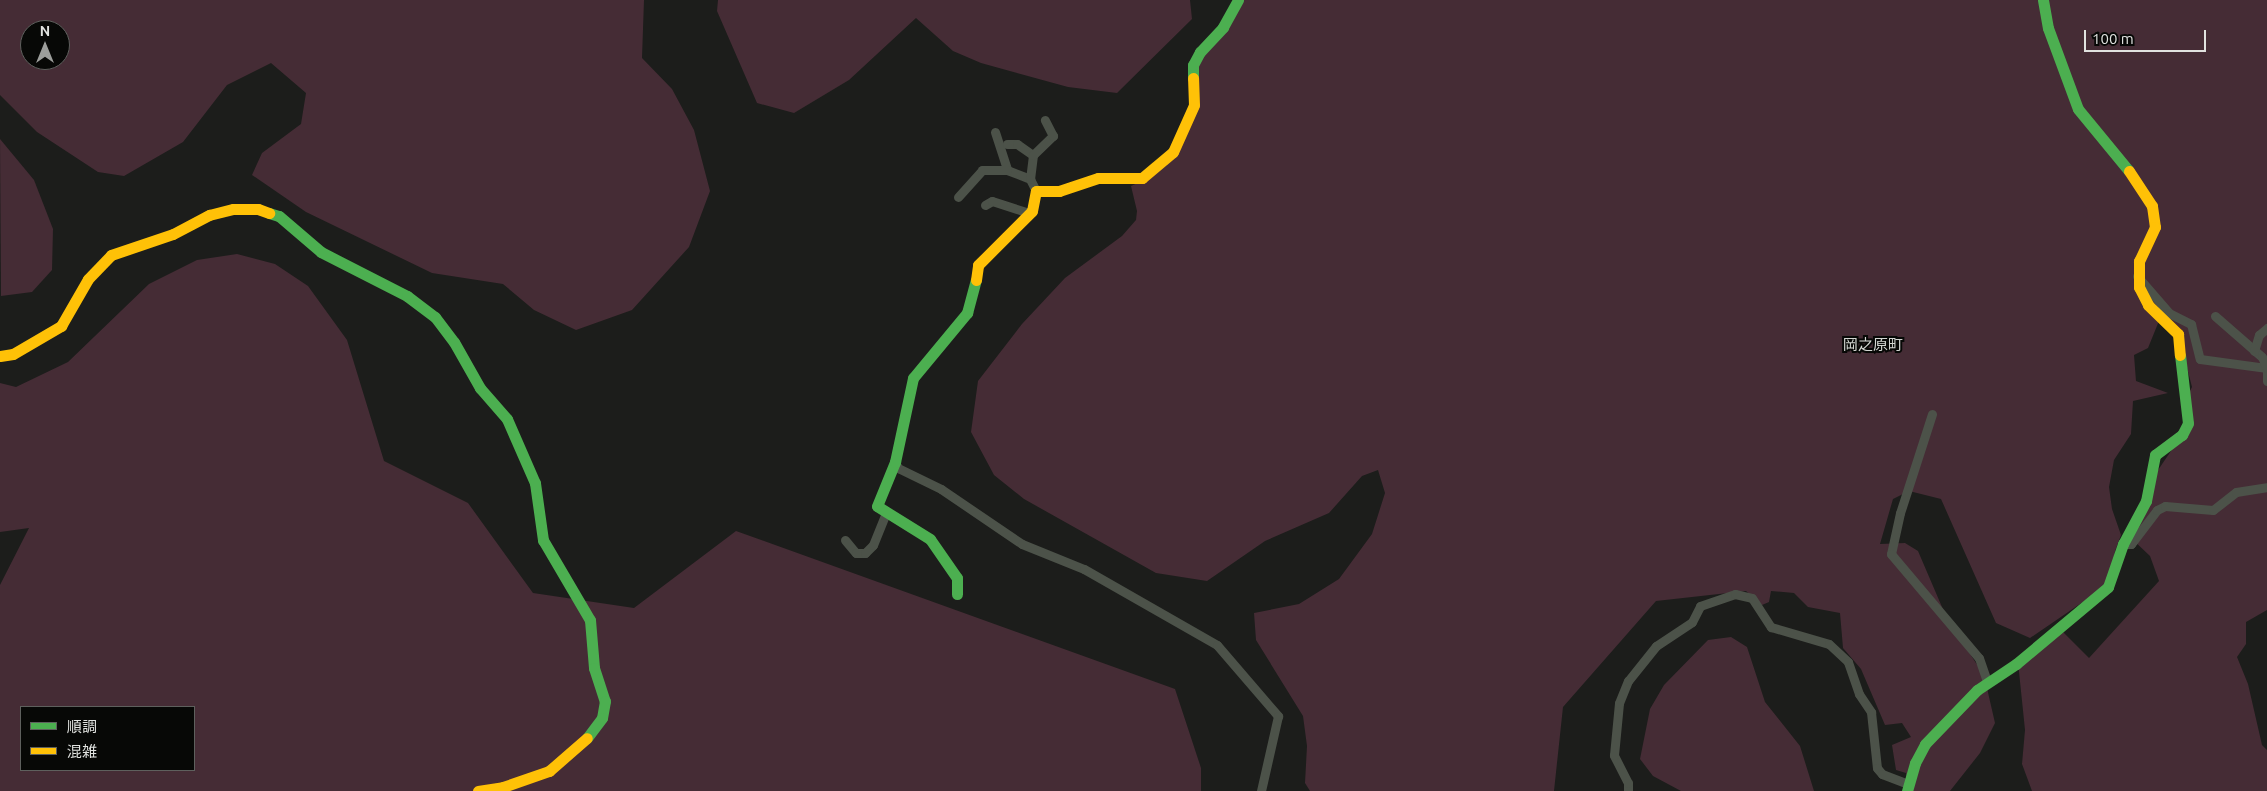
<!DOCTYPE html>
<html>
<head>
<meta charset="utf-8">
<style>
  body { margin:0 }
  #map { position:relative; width:2267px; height:791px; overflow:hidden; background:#1c1d1b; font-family:Ubuntu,"Noto Sans JP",sans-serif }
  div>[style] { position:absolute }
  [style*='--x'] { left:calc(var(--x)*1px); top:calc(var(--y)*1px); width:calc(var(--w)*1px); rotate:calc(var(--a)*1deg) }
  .green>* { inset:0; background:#452c35 }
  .street>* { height:9px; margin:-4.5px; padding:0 4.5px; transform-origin:4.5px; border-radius:4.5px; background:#4c5249 }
  .fast>* { height:11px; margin:-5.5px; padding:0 5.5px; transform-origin:5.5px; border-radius:5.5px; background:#4caf50 }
  .slow>* { height:11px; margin:-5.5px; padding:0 5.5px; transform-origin:5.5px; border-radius:5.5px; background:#ffc107 }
  span { translate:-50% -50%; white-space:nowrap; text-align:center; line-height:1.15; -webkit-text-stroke:4px #070806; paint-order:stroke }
  .quarter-label { font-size:15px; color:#d4d7d2 }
  .legend { position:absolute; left:20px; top:706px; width:175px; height:65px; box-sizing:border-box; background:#070806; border:1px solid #5e605d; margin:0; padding:6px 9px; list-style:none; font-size:15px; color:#e1e3e0 }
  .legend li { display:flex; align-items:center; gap:10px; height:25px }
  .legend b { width:25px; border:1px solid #5e605d }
  .north { position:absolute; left:20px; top:20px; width:50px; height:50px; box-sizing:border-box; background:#070806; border:1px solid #5e605d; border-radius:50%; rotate:0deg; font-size:14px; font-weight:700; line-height:20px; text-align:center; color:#e1e3e0 }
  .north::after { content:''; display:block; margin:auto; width:18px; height:22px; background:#9c9e9b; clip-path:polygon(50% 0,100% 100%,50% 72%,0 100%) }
  .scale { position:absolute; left:2084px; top:30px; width:122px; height:22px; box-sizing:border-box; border:2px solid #e1e3e0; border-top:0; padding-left:6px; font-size:15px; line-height:18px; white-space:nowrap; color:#e1e3e0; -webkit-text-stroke:4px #070806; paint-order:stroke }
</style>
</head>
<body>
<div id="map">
  <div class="green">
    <i style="clip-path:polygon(evenodd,0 0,644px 0,642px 58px,672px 89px,694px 130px,710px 191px,689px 247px,632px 310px,576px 330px,534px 310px,503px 284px,432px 273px,306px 212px,252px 175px,262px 153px,301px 124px,306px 93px,271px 63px,227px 85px,183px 142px,124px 176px,98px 172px,37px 132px,0 95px,0 0,30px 30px,60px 30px,60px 60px,30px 60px,30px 30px)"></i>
    <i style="clip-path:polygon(718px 0,1190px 0,1192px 19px,1117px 93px,1068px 87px,981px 63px,953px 51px,916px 18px,849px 80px,794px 113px,757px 103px,717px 11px)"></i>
    <i style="clip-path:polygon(1243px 0,2267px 0,2267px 610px,2246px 622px,2246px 644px,2237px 657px,2248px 684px,2262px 745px,2267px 750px,2267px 791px,2032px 791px,2022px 764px,2025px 730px,2018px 662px,2058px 627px,2089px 658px,2159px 581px,2150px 556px,2131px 538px,2156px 473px,2173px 448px,2184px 422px,2187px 397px,2192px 387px,2182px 348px,2161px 316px,2148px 348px,2134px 355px,2136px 381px,2168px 393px,2133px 401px,2131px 434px,2114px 460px,2109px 487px,2112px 509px,2121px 535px,2115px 551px,2112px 582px,2030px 638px,1996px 623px,1941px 499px,1909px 491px,1893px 499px,1880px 544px,1905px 543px,1918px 551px,1948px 621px,1984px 675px,1995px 723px,1980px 753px,1950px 791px,1906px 791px,1906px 773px,1896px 770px,1892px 745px,1911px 737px,1902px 723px,1885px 725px,1861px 669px,1843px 648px,1840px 613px,1808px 607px,1794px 593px,1771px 591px,1769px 602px,1762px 605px,1746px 591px,1656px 601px,1563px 707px,1554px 791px,1310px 791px,1305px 783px,1307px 746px,1303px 716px,1256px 640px,1254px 613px,1299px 604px,1339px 579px,1372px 534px,1385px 493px,1378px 470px,1362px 476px,1329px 513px,1265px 541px,1207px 581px,1156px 573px,1024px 499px,994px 475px,971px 432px,978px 381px,1022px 324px,1065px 278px,1122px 236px,1136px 220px,1137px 211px,1131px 186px,1151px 177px,1178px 154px,1199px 61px)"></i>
    <i style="clip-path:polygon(0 139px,34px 180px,53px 229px,52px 270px,32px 292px,1px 296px)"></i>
    <i style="clip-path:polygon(evenodd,237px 254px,275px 264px,308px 286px,347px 340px,384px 461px,468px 503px,533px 593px,634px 608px,736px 531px,1175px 689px,1201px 768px,1201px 791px,0 791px,0 585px,29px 528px,0 532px,0 383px,16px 387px,68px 362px,149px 284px,197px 260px,237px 254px,21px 707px,194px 707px,194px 770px,21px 770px,21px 707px)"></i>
    <i style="clip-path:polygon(1731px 637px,1747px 647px,1765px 702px,1800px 746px,1814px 791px,1681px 791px,1653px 776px,1640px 759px,1650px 709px,1664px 685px,1708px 640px)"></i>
  </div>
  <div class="street">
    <i style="--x:995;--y:132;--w:40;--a:72"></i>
    <i style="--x:1007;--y:170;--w:25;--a:21"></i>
    <i style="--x:1030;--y:179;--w:13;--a:63"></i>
    <i style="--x:1007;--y:144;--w:10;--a:0"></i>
    <i style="--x:1017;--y:144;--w:19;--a:35"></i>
    <i style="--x:1033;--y:155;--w:24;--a:97"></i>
    <i style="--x:1033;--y:155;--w:28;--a:-44"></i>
    <i style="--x:1053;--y:136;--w:18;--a:-117"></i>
    <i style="--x:958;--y:197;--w:36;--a:-48"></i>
    <i style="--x:982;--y:170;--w:25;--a:0"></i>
    <i style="--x:985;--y:205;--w:8;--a:-30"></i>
    <i style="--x:992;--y:201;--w:40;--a:18"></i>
    <i style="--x:2137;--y:276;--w:49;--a:49.1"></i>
    <i style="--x:2169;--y:313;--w:25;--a:27"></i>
    <i style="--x:2191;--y:324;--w:36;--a:76"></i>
    <i style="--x:2200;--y:359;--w:68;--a:7.7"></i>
    <i style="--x:2267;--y:368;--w:13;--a:90"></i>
    <i style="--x:2215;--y:316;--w:62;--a:41.1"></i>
    <i style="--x:2262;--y:357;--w:12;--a:66"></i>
    <i style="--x:2254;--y:351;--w:17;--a:-73"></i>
    <i style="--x:2259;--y:335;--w:11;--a:-41"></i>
    <i style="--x:1932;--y:414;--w:104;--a:107.9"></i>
    <i style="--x:1900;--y:513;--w:42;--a:102.4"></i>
    <i style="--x:1891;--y:554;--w:136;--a:49.8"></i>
    <i style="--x:1979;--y:658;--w:24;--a:71"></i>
    <i style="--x:895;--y:462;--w:7;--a:63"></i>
    <i style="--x:898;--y:468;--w:48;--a:26"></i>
    <i style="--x:941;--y:489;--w:98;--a:34.2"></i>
    <i style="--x:1022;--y:544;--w:67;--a:22"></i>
    <i style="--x:1084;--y:569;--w:153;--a:29.7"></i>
    <i style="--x:1217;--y:645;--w:94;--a:49.3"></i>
    <i style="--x:1278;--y:716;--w:77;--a:102.8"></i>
    <i style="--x:845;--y:540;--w:17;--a:50"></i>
    <i style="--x:856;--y:553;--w:9;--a:0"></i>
    <i style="--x:865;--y:553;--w:11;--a:-45"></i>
    <i style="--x:873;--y:545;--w:35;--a:-68"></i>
    <i style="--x:2123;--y:544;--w:8;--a:0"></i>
    <i style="--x:2131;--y:544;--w:43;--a:-52.6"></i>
    <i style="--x:2157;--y:510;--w:9;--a:-27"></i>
    <i style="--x:2165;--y:506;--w:48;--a:4.8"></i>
    <i style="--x:2213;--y:510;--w:29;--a:-38"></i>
    <i style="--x:2236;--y:492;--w:31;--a:-9"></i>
    <i style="--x:1628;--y:791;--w:8;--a:-90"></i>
    <i style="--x:1628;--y:783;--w:31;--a:-117"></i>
    <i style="--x:1614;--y:755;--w:52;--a:-84.5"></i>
    <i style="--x:1619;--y:703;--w:24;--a:-68"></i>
    <i style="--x:1628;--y:681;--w:45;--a:-51.3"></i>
    <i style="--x:1656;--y:646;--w:43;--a:-33.7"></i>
    <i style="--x:1692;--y:622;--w:18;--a:-63"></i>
    <i style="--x:1700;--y:606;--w:37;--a:-19"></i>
    <i style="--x:1735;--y:594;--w:17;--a:13"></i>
    <i style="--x:1752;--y:598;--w:35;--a:57"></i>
    <i style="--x:1771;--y:627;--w:60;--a:16.3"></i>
    <i style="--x:1829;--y:644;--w:26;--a:43"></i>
    <i style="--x:1848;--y:662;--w:34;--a:71"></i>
    <i style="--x:1859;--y:694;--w:22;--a:56"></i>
    <i style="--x:1871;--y:712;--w:56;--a:83.9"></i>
    <i style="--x:1877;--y:768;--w:8;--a:50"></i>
    <i style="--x:1882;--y:774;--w:28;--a:21"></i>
  </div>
  <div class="fast">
    <i style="--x:2043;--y:0;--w:28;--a:80"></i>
    <i style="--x:2048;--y:28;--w:86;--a:69.7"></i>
    <i style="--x:2078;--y:109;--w:80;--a:50.6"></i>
    <i style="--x:1193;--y:78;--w:13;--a:-90"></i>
    <i style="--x:1193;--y:65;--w:15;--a:-62"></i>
    <i style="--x:1200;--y:52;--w:34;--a:-47"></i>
    <i style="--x:1223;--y:27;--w:31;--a:-61"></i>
    <i style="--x:269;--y:213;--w:10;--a:17"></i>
    <i style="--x:279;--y:216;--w:55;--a:40.6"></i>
    <i style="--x:321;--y:252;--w:97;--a:27.1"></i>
    <i style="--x:407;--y:296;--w:35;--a:37"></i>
    <i style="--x:435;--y:317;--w:31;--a:53"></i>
    <i style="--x:454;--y:342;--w:53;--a:60.5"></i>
    <i style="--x:480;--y:388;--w:41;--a:48.9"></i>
    <i style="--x:507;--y:419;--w:70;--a:66.4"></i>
    <i style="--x:535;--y:483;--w:58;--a:82"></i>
    <i style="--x:543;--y:540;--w:93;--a:59.6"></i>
    <i style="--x:590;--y:620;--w:48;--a:85.2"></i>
    <i style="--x:594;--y:668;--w:35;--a:72"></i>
    <i style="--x:605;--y:701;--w:17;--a:100"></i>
    <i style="--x:602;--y:718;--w:25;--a:127"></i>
    <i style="--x:957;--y:594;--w:16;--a:-90"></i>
    <i style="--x:957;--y:578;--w:47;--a:-124.7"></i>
    <i style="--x:930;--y:539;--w:62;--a:-148.1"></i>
    <i style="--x:877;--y:506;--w:48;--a:-67.8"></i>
    <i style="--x:895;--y:462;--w:86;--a:-77.9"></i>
    <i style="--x:913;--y:378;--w:85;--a:-50.3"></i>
    <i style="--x:967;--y:313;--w:34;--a:-75"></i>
    <i style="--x:1907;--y:791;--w:29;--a:-74"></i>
    <i style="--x:1915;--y:763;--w:21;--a:-62"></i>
    <i style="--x:1925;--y:744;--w:75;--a:-46.1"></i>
    <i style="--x:1977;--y:690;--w:47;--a:-33.7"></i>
    <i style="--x:2016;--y:664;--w:120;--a:-39.9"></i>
    <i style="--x:2108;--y:587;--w:46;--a:-70.8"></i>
    <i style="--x:2123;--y:544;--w:49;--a:-61.9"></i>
    <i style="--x:2146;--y:501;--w:47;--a:-78.9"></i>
    <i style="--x:2155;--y:455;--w:34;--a:-37"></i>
    <i style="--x:2182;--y:435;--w:13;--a:-63"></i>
    <i style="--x:2188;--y:423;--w:68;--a:-96.7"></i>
  </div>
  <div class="slow">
    <i style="--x:2129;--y:171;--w:42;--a:56.7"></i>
    <i style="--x:2152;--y:206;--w:21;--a:82"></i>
    <i style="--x:2155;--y:227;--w:38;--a:115"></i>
    <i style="--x:2139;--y:261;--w:26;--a:90"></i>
    <i style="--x:2139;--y:287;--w:20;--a:63"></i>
    <i style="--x:2148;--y:305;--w:42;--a:44"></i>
    <i style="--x:2178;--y:334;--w:21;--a:85"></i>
    <i style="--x:976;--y:280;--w:15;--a:-82"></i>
    <i style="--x:978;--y:265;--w:76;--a:-45"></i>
    <i style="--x:1032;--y:211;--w:20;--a:-79"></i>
    <i style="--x:1036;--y:191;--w:23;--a:0"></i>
    <i style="--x:1059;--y:191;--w:41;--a:-18.4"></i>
    <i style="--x:1098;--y:178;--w:44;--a:0"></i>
    <i style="--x:1142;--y:178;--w:40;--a:-40"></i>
    <i style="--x:1173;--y:152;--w:51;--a:-65.9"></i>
    <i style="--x:1194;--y:105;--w:27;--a:-92"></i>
    <i style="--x:0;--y:356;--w:13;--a:-9"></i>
    <i style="--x:13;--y:354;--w:56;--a:-30.3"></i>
    <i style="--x:61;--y:326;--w:54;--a:-60.1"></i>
    <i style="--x:88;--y:279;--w:33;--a:-46"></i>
    <i style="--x:111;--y:255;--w:65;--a:-18.7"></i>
    <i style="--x:173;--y:234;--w:41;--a:-27.8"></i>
    <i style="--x:209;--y:215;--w:25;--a:-14"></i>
    <i style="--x:233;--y:209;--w:25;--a:0"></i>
    <i style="--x:258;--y:209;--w:12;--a:20"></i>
    <i style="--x:478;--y:791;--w:25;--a:-9"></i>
    <i style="--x:503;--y:787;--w:49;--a:-19.2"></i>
    <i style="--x:549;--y:771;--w:50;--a:-41"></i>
  </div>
  <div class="quarter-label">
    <span style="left:1873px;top:345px">岡之原町</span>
  </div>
  <ul class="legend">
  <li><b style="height:6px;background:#4caf50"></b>順調</li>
  <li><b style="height:6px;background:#ffc107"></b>混雑</li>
  </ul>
  <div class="north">N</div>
  <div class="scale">100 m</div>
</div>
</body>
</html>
